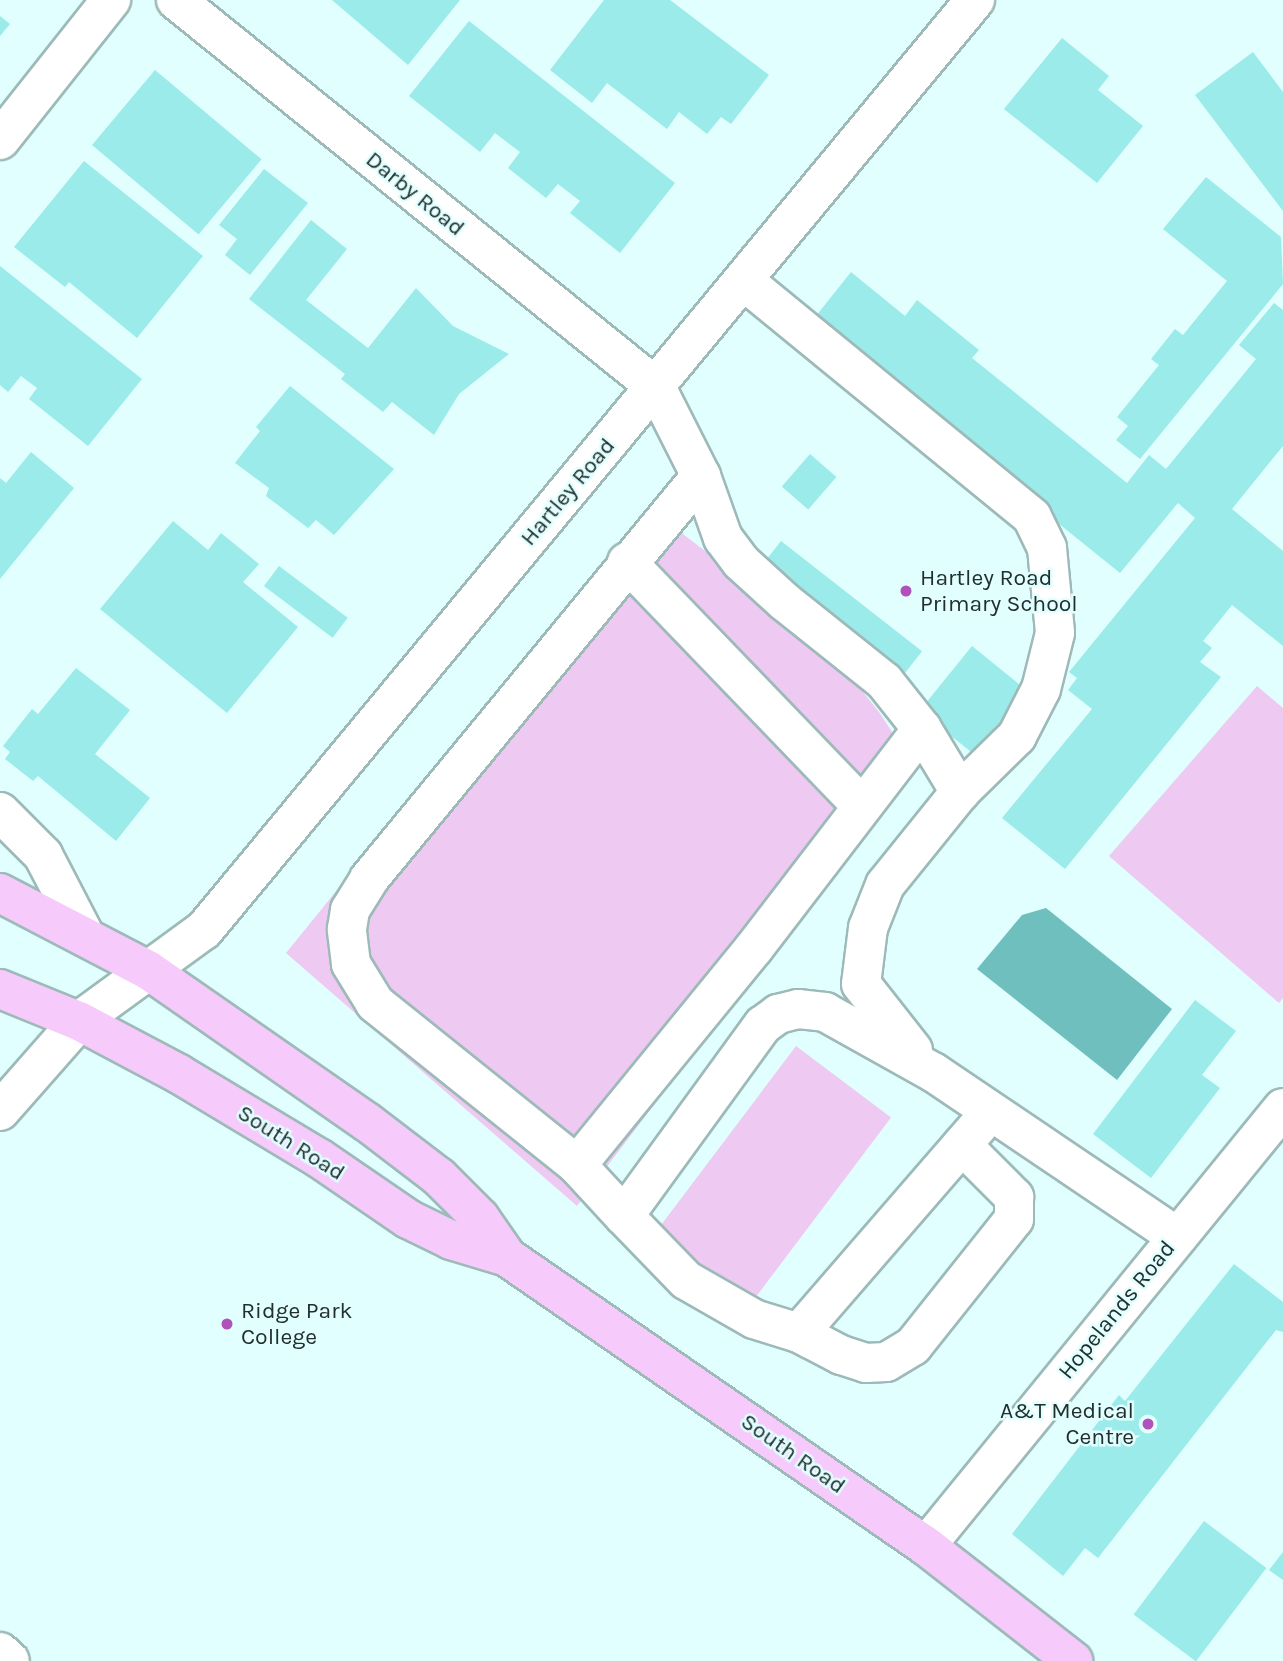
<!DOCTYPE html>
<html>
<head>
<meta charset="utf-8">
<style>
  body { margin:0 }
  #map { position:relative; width:1283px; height:1661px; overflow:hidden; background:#e0fffe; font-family:Karla,sans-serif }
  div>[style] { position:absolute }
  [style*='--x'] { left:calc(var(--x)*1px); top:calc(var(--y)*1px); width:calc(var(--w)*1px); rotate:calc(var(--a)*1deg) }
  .green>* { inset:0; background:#eec9f1; transform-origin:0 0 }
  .water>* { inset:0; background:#6ebfbd }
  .building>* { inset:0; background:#9aebe9; transform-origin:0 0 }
  .roads { filter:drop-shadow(2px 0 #9dbab9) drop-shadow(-2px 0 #9dbab9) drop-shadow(0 2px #9dbab9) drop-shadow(0 -2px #9dbab9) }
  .minor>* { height:38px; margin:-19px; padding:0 19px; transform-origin:19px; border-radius:19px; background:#fff }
  .major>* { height:38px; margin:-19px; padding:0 19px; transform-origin:19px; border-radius:19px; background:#f6cafa }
  .dots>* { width:19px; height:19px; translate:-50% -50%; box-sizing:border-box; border:4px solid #e0fffe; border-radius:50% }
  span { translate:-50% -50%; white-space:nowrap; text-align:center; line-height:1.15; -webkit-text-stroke:5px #e0fffe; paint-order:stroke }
  .street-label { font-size:23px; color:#232e2e }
  .poi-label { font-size:23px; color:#232e2e }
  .left { translate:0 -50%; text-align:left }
  .right { translate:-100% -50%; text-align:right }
</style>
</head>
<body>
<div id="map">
  <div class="green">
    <i style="clip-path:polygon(648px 507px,823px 642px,879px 712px,913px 764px,577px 1206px,286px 953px)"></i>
    <i style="clip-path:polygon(1257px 686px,1283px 708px,1283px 998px,1279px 1003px,1109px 856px)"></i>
    <i style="left:796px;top:1046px;width:119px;height:232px;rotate:37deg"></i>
  </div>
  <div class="water">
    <i style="clip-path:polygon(1046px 908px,1172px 1009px,1117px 1080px,977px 969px,1022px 915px)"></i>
  </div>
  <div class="building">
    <i style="clip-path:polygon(332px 0,460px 0,408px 65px)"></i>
    <i style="clip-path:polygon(604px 0,670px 0,769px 75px,731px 124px,721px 117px,707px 134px,679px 112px,667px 129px,607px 83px,592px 103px,550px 70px)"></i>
    <i style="clip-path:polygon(0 16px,10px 24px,0 36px)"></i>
    <i style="clip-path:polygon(469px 21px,675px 183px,620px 253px,570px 213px,580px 201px,558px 184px,546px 198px,508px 168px,520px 152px,495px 133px,480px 152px,409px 96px)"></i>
    <i style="clip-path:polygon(1062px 38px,1109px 76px,1098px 90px,1143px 126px,1097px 183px,1004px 109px)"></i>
    <i style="clip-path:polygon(1253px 52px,1283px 92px,1283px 211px,1195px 95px)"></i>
    <i style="left:155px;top:70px;width:139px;height:98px;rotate:40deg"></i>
    <i style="clip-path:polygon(84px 161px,203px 256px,137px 338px,69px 282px,65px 287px,14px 247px)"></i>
    <i style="clip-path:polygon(264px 169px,308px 203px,250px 275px,225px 255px,237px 239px,219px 225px)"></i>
    <i style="clip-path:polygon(1206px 177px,1281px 237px,1283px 284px,1140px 459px,1116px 440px,1128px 426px,1117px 417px,1159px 365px,1151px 359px,1175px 329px,1183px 335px,1227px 281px,1163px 229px)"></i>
    <i style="clip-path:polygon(311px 220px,347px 249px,306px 300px,368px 348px,416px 288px,453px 326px,509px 354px,459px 394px,434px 435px,392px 402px,383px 412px,341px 379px,345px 374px,249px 299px)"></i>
    <i style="clip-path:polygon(0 266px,142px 379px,88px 446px,29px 399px,37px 388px,21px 376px,8px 392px,0 385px)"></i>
    <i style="clip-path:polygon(851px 272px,905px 316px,917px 300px,979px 350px,972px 358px,1127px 483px,1149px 455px,1166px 469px,1256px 359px,1239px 345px,1274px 303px,1283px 310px,1283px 446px,1232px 509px,1283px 551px,1283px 646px,1232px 605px,1203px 641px,1212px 648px,1200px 662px,1221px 677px,1065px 869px,1002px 818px,1092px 709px,1068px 690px,1077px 678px,1069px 672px,1195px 518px,1178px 503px,1120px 573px,817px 329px,816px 316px)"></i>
    <i style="clip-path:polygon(290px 386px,394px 469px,334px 535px,316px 520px,308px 528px,266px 496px,269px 488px,235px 463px,260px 431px,256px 427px)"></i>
    <i style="clip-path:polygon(31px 452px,74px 488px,0 579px,0 478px,6px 483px)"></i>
    <i style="left:810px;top:454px;width:35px;height:43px;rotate:41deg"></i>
    <i style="clip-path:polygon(173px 521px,208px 550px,221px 533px,259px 564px,243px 582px,298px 627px,227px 713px,100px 609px)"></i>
    <i style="left:781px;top:541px;width:179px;height:37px;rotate:38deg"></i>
    <i style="left:279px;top:566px;width:86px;height:25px;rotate:37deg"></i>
    <i style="left:972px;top:646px;width:70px;height:83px;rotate:39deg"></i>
    <i style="clip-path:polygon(76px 668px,130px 710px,95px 754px,150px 798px,116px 841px,38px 776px,33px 781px,5px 759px,10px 752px,3px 746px,32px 709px,38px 714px)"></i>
    <i style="clip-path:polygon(1195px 1000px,1236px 1031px,1202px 1075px,1220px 1088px,1151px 1178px,1093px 1134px)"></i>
    <i style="clip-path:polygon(1234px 1264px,1283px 1302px,1283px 1332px,1276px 1330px,1098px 1558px,1085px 1548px,1063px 1576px,1012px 1534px,1119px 1395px,1125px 1401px)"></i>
    <i style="left:1204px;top:1521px;width:78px;height:117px;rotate:37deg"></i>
    <i style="clip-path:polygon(1283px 1552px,1283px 1580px,1269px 1570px)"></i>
  </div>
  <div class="roads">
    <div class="minor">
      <i style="--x:176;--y:0;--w:617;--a:38.88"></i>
      <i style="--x:656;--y:387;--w:100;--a:63.2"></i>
      <i style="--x:701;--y:476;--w:66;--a:70.5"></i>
      <i style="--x:723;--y:538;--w:30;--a:53"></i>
      <i style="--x:741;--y:562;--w:59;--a:42.3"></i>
      <i style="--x:785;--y:602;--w:127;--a:38.6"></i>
      <i style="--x:884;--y:681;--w:61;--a:51.6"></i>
      <i style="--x:922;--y:729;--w:74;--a:58.9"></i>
      <i style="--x:0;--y:140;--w:179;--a:-51.6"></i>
      <i style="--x:744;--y:281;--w:372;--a:39.3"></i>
      <i style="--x:1032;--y:517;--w:34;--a:64"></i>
      <i style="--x:1047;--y:548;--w:85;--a:84.6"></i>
      <i style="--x:1055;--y:633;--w:58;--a:104"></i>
      <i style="--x:1041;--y:689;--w:53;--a:117.1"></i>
      <i style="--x:1017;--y:736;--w:80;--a:135.5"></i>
      <i style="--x:960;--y:792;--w:119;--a:128.9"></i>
      <i style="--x:885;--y:885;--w:46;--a:111.6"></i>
      <i style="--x:868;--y:928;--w:56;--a:97.1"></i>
      <i style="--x:861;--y:984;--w:84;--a:51.8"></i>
      <i style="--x:627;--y:562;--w:337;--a:46.1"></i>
      <i style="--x:0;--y:812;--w:61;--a:45"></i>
      <i style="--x:43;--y:855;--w:91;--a:62.6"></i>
      <i style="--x:0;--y:1111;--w:120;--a:-48.7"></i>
      <i style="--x:79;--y:1021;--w:155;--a:-36.1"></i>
      <i style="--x:204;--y:930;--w:1208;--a:-50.34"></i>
      <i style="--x:962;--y:1145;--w:74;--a:45"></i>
      <i style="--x:1014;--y:1197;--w:22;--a:90"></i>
      <i style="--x:1014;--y:1219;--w:162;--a:128.5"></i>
      <i style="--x:913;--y:1346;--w:31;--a:149"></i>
      <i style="--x:886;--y:1362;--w:20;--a:177"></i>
      <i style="--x:866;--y:1363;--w:26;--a:-162"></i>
      <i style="--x:841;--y:1355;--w:47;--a:-152.4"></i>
      <i style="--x:799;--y:1333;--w:47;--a:-162.7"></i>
      <i style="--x:754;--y:1319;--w:78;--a:-150.2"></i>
      <i style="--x:686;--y:1280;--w:89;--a:-134.1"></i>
      <i style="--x:624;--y:1216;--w:236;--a:-54"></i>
      <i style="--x:763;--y:1025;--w:19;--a:-36"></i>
      <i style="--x:778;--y:1014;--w:21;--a:-14"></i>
      <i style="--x:798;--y:1009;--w:27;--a:6"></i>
      <i style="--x:825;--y:1012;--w:124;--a:29.1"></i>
      <i style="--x:933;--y:1072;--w:295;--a:34"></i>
      <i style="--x:577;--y:1165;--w:280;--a:-50.8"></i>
      <i style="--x:754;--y:948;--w:276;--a:-52.5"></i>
      <i style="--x:624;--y:1216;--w:69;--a:-132.7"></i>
      <i style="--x:577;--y:1165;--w:259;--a:-141.3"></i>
      <i style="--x:375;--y:1003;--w:46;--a:-121.6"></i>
      <i style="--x:351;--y:964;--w:35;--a:-97"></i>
      <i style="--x:347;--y:929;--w:19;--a:-81"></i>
      <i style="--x:350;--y:910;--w:36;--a:-58"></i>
      <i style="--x:369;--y:879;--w:522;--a:-50.52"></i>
      <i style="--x:799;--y:1333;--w:274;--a:-49.1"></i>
      <i style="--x:926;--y:1546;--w:565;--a:-50.82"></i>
      <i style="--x:0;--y:1652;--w:13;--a:42"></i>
    </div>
    <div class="major">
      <i style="--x:0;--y:893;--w:167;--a:27.5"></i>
      <i style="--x:148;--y:970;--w:267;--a:34.8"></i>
      <i style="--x:367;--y:1122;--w:91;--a:37.4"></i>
      <i style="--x:439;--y:1177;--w:58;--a:45"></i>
      <i style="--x:480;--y:1218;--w:47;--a:55.3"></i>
      <i style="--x:0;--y:989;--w:85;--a:22.1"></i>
      <i style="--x:79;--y:1021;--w:113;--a:27.9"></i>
      <i style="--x:179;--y:1074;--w:163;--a:31"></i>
      <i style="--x:319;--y:1158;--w:108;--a:34.4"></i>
      <i style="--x:408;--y:1219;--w:48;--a:26"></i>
      <i style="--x:451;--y:1240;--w:59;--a:16.9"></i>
      <i style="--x:507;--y:1257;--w:509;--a:34.6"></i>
      <i style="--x:926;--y:1546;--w:187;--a:38"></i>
    </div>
  </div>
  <div class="dots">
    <i style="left:906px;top:591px;background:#b151ba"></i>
    <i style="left:227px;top:1324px;background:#b151ba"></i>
    <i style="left:1148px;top:1424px;background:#b151ba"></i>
  </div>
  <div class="street-label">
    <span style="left:415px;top:194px;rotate:39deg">Darby Road</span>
    <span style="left:568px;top:492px;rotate:-50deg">Hartley Road</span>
    <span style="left:291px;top:1143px;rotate:32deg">South Road</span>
    <span style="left:1117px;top:1310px;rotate:-51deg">Hopelands Road</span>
    <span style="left:793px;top:1454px;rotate:35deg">South Road</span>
  </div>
  <div class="poi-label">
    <span class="left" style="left:920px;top:591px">Hartley Road<br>Primary School</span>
    <span class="left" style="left:241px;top:1324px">Ridge Park<br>College</span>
    <span class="right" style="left:1134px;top:1424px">A&amp;T Medical<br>Centre</span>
  </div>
</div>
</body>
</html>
